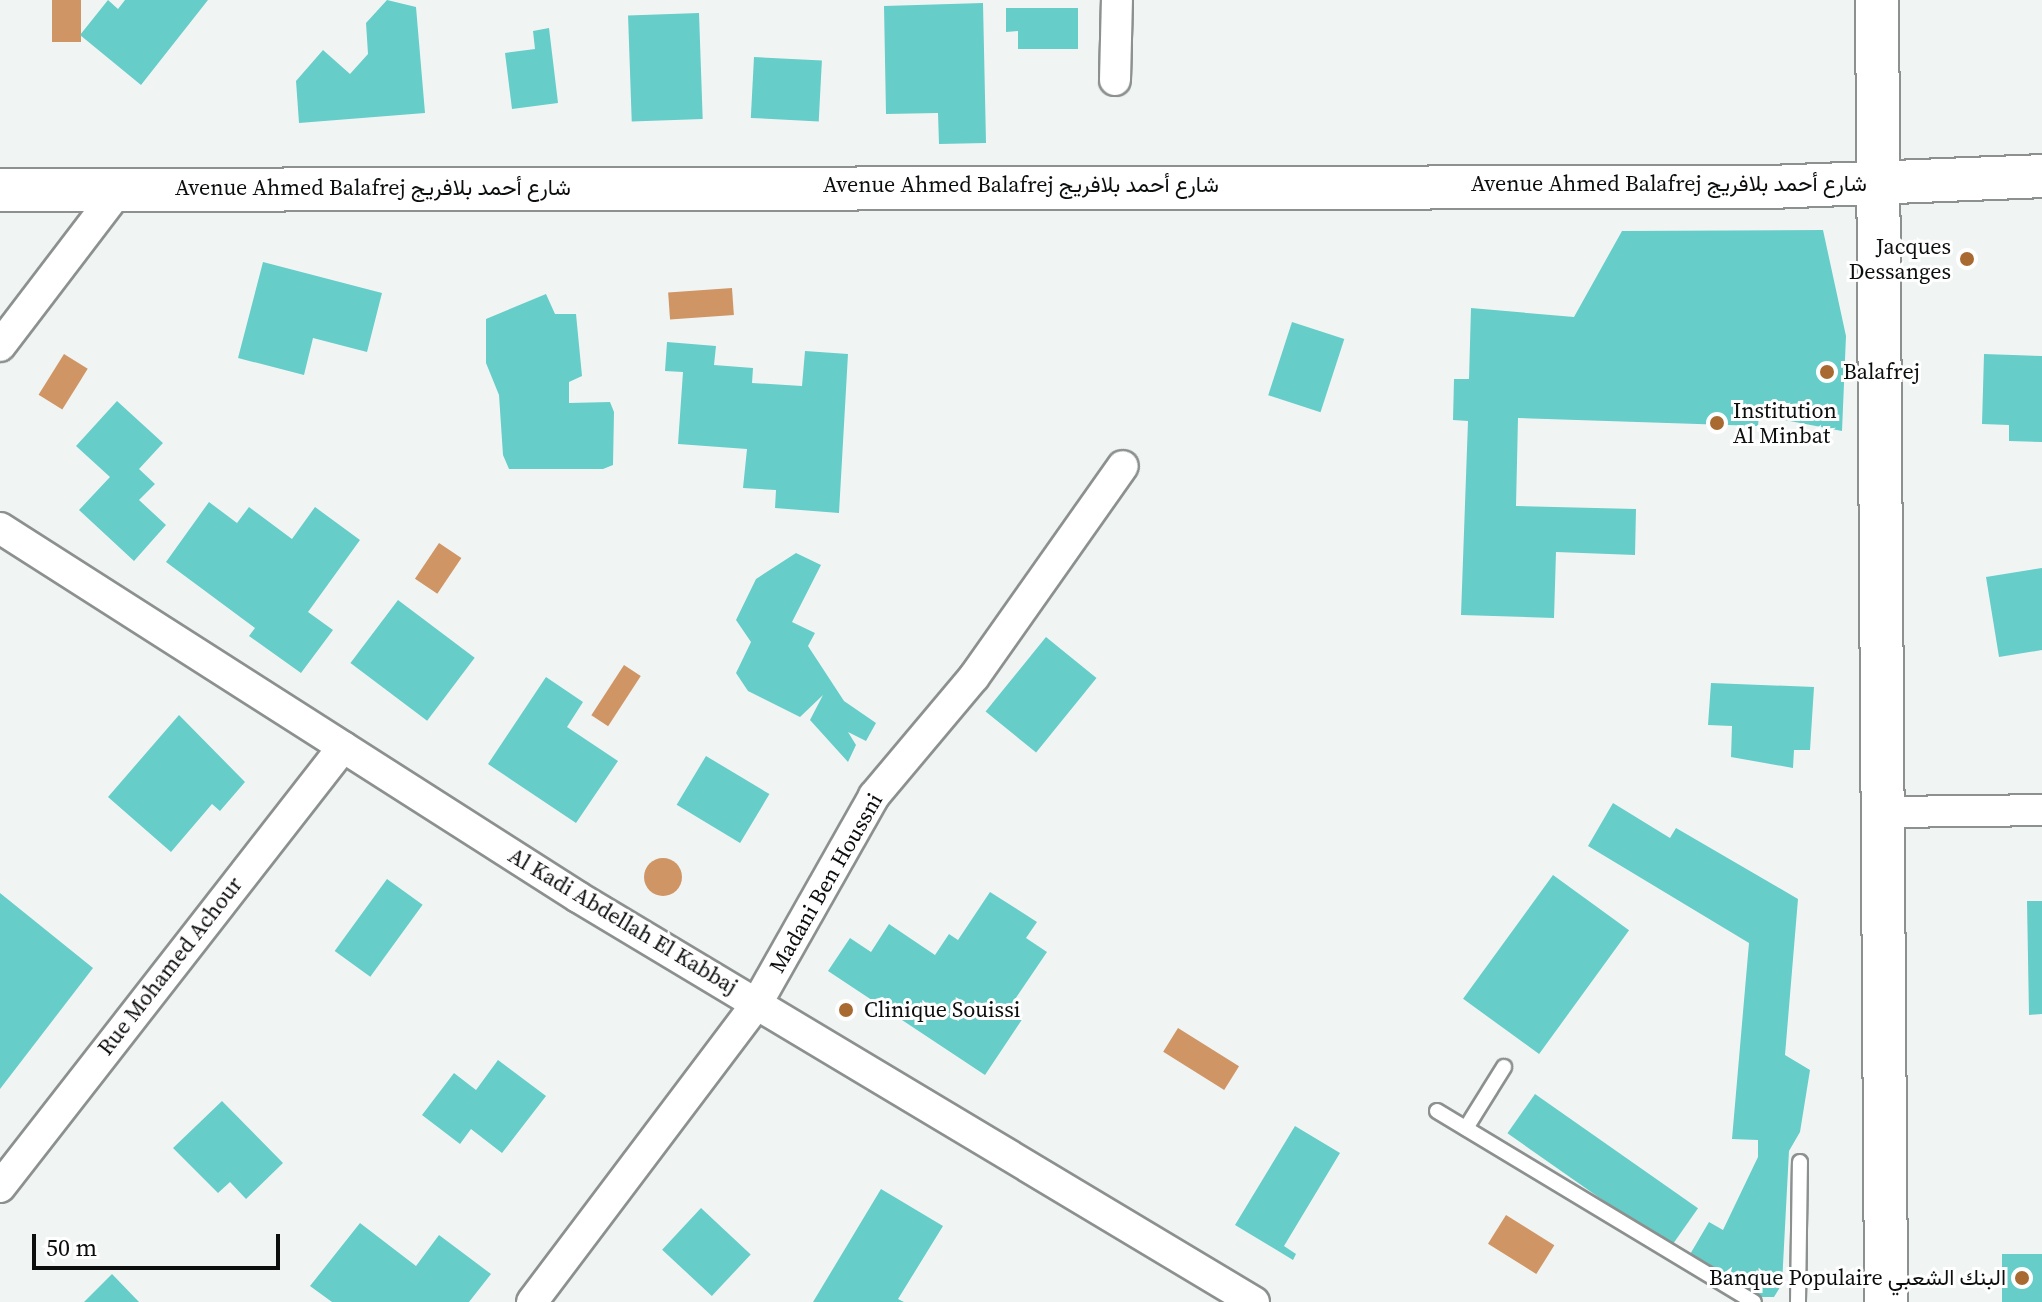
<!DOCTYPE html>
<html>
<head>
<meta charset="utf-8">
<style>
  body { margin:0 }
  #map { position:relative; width:2042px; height:1302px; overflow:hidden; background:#f0f5f4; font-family:"Source Serif 4",Vazirmatn,serif }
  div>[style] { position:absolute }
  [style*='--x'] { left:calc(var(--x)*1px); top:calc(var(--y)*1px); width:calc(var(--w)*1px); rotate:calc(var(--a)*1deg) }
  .water>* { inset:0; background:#d09564; transform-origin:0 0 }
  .round { border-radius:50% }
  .building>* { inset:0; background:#66cdc9; transform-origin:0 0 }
  .roads { filter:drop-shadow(2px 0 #8c9190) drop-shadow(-2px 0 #8c9190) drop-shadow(0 2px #8c9190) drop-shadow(0 -2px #8c9190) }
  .lane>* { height:14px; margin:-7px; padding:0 7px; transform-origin:7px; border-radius:7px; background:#fff }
  .street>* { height:30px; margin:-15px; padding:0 15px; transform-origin:15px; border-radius:15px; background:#fff }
  .secondary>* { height:42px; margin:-21px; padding:0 21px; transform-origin:21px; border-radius:21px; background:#fff }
  .dots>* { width:22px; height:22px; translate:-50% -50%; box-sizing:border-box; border:4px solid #fff; border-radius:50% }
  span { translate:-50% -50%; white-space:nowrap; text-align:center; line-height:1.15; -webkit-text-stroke:6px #fff; paint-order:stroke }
  .street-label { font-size:22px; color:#0c0e0d }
  .poi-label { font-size:22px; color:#0c0e0d }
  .right { translate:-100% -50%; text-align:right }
  .left { translate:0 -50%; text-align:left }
  .scale { position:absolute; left:32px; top:1234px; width:248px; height:36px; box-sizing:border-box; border:4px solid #0c0e0d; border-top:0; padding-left:10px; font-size:24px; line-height:28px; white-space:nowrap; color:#0c0e0d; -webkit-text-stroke:6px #fff; paint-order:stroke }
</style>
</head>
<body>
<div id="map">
  <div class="water">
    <i style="left:52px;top:0;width:29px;height:42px"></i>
    <i style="left:732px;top:288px;width:27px;height:64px;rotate:86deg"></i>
    <i style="left:64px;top:354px;width:28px;height:48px;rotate:32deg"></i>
    <i style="left:439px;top:543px;width:27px;height:43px;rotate:34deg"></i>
    <i style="left:624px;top:665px;width:20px;height:60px;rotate:33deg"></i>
    <i class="round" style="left:644px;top:858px;width:38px;height:38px"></i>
    <i style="left:1178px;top:1028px;width:72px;height:28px;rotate:32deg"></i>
    <i style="left:1506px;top:1215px;width:57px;height:34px;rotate:32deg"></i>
  </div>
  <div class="building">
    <i style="clip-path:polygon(108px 0,118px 9px,125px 0,208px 0,141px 85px,80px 35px)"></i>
    <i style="clip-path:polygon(387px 0,416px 7px,425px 113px,299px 123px,296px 81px,323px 50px,350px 74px,368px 54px,366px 23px)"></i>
    <i style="clip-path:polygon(983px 3px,986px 143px,939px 144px,938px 113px,886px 114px,884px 6px)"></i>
    <i style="clip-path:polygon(1006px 8px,1078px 8px,1078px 49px,1018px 49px,1018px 31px,1006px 32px)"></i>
    <i style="left:699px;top:13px;width:106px;height:71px;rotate:88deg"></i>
    <i style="clip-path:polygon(549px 28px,558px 103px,512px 109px,505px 53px,535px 49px,533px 31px)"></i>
    <i style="left:754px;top:57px;width:68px;height:61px;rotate:3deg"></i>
    <i style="clip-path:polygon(1823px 230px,1846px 336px,1842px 431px,1759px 415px,1758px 426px,1518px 418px,1516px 506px,1636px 509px,1635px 555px,1556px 552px,1554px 618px,1461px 615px,1468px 421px,1453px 420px,1454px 379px,1469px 379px,1471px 308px,1574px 317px,1622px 231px)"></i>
    <i style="clip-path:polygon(263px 262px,382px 293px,367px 352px,313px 338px,304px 375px,238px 358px)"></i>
    <i style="clip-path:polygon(546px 294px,555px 314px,576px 314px,582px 376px,569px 382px,569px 403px,610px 402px,614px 412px,613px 465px,603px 469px,509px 469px,503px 455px,499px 395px,486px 363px,486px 319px)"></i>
    <i style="left:1292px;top:322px;width:55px;height:77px;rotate:18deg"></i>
    <i style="clip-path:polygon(667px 342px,716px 346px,714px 365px,753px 368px,752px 383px,802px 386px,805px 351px,848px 354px,839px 513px,775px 508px,776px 490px,743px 488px,747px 449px,678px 444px,683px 372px,665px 371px)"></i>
    <i style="clip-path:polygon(1984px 354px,2042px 356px,2042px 442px,2009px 441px,2009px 425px,1982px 424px)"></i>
    <i style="clip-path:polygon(117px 401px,163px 443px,139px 469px,155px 484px,139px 500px,166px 525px,134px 561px,79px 510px,110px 477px,76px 446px)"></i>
    <i style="clip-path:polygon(209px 502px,237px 523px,249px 507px,292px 539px,315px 507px,360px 540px,308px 612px,333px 630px,301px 673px,249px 636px,255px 628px,166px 562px)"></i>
    <i style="clip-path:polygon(796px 553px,821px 565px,792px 622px,815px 633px,808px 646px,844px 701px,876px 723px,866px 741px,848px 732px,856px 745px,848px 762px,810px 720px,823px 695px,800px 717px,748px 691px,736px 673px,751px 642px,736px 620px,756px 579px)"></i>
    <i style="clip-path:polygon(2042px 568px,2042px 650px,1999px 657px,1986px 577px)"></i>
    <i style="left:398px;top:600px;width:96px;height:79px;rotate:37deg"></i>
    <i style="left:1046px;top:637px;width:65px;height:96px;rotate:39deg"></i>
    <i style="clip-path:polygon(546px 677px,583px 702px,567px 727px,618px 761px,576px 823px,488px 764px)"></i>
    <i style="clip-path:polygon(1711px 683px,1814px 687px,1810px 750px,1794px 750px,1793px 768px,1731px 757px,1732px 726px,1708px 725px)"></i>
    <i style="clip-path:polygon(179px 715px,245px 782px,220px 811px,212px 804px,171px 852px,108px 797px)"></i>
    <i style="left:706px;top:756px;width:74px;height:57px;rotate:31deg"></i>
    <i style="clip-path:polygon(1613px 803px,1670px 838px,1676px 828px,1798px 899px,1785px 1055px,1810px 1070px,1800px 1132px,1789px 1151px,1782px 1284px,1774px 1297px,1759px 1297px,1689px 1256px,1709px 1222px,1723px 1230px,1758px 1157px,1758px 1140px,1732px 1139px,1749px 943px,1588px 846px)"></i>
    <i style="left:1553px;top:875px;width:94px;height:153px;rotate:36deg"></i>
    <i style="left:387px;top:879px;width:44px;height:89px;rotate:36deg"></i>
    <i style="clip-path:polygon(990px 892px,1037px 922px,1026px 938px,1047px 952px,1009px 1008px,1023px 1018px,985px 1075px,828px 971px,850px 938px,871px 952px,889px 924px,935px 955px,949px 934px,958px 940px)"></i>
    <i style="clip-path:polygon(0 893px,93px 968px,0 1089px)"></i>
    <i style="clip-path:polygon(2027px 901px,2042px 901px,2042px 1014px,2029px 1015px)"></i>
    <i style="clip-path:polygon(498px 1060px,546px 1096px,502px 1153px,471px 1129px,460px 1144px,422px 1115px,454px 1073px,476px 1090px)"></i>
    <i style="left:1535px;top:1094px;width:199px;height:48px;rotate:35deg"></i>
    <i style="clip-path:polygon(222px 1101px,283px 1163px,246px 1199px,230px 1182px,218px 1193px,173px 1148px)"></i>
    <i style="clip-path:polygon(1295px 1126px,1340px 1153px,1284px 1246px,1296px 1254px,1293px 1260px,1235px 1225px)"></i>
    <i style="clip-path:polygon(881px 1189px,943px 1226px,898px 1299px,904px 1302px,813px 1302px)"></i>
    <i style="left:701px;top:1208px;width:68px;height:57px;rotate:43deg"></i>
    <i style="clip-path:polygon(360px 1223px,416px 1266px,439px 1235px,491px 1274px,469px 1302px,332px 1302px,310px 1286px)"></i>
    <i style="left:2042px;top:1254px;width:48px;height:40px;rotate:90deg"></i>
    <i style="clip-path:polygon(112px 1274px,139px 1302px,84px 1302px)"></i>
  </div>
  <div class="roads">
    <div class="lane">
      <i style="--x:1437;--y:1111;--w:370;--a:31.1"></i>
      <i style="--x:1466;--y:1128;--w:72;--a:-58.1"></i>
      <i style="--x:1798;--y:1302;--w:140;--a:-89.2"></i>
    </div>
    <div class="street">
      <i style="--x:1115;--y:80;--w:80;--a:-88.6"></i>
      <i style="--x:0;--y:346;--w:196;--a:-52.7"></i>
      <i style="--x:0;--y:528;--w:686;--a:32.55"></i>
      <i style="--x:578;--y:897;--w:788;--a:30.93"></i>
      <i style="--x:1888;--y:812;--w:154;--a:-0.7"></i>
      <i style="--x:0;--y:1187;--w:558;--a:-52.06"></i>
      <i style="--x:532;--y:1302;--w:374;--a:-53"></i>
      <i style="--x:757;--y:1003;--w:238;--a:-60.5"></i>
      <i style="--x:874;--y:796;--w:155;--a:-50"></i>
      <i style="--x:974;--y:677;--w:258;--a:-54.8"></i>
    </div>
    <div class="secondary">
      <i style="--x:1877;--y:0;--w:1302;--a:89.6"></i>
      <i style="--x:0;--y:190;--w:1770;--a:-0.1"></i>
      <i style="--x:1770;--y:187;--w:272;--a:-2.3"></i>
    </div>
  </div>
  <div class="dots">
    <i style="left:1967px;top:259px;background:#a96a31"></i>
    <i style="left:1827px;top:372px;background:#a96a31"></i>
    <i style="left:1717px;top:423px;background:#a96a31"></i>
    <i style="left:846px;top:1010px;background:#a96a31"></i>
    <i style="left:2022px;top:1278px;background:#a96a31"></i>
  </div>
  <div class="street-label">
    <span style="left:1669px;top:184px">Avenue Ahmed Balafrej شارع أحمد بلافريج</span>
    <span style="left:1021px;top:185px">Avenue Ahmed Balafrej شارع أحمد بلافريج</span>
    <span style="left:373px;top:188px">Avenue Ahmed Balafrej شارع أحمد بلافريج</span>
    <span style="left:826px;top:883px;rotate:-60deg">Madani Ben Houssni</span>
    <span style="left:623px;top:921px;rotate:31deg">Al Kadi Abdellah El Kabbaj</span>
    <span style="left:170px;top:966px;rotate:-52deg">Rue Mohamed Achour</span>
  </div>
  <div class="poi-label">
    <span class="right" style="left:1951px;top:259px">Jacques<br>Dessanges</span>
    <span class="left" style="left:1843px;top:372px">Balafrej</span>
    <span class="left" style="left:1733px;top:423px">Institution<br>Al Minbat</span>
    <span class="left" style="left:864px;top:1010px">Clinique Souissi</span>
    <span class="right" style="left:2006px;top:1278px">Banque Populaire البنك الشعبي</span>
  </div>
  <div class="scale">50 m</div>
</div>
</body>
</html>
